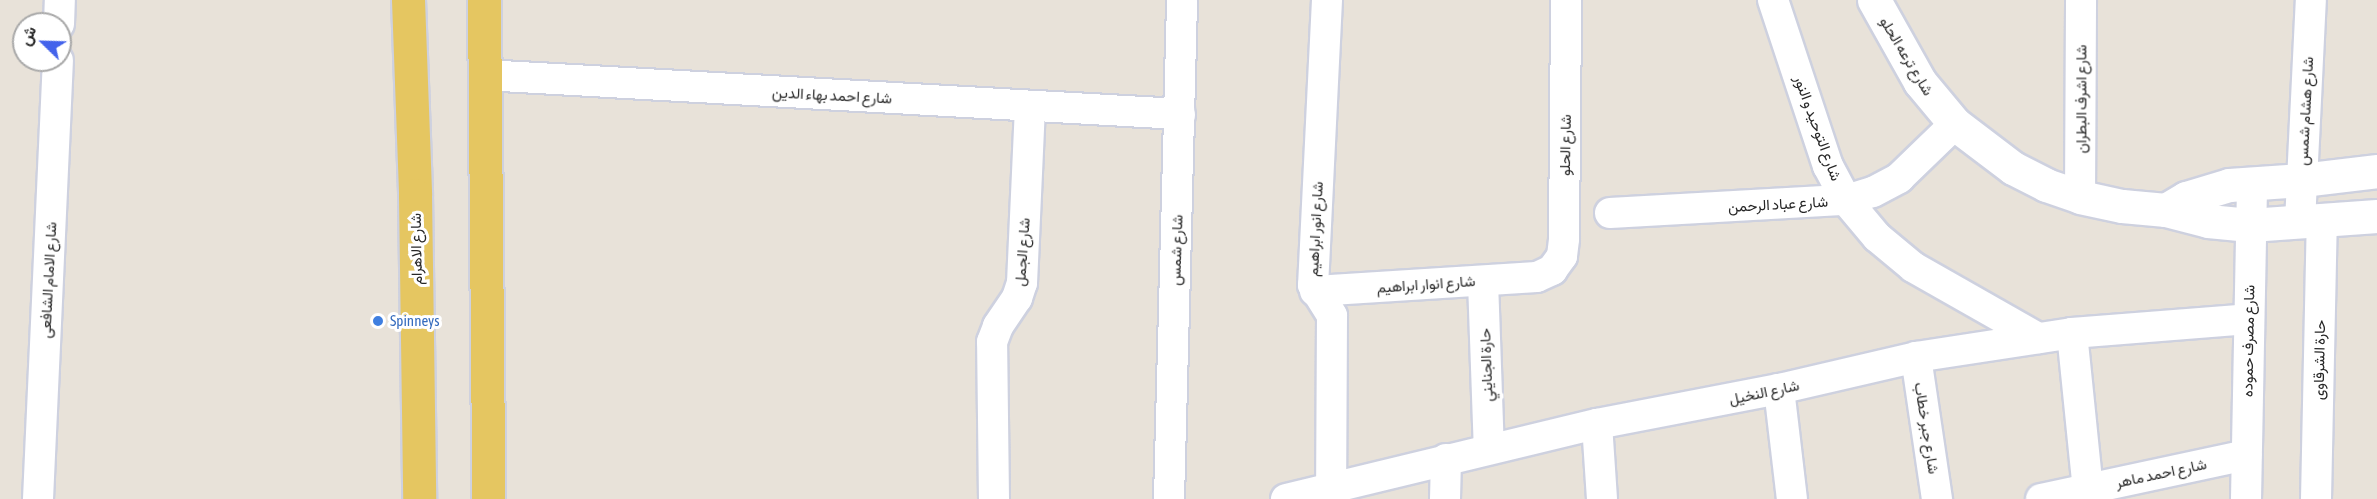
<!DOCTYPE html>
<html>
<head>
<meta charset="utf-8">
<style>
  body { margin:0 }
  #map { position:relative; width:2377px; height:499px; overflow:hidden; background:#e8e2d9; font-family:"Asap Condensed",Vazirmatn,sans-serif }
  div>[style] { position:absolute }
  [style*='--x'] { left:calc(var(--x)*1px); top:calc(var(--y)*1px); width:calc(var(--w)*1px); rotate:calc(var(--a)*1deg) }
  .roads { filter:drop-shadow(2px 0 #ced1df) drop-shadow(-2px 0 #ced1df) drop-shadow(0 2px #ced1df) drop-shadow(0 -2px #ced1df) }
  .minor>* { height:30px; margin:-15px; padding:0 15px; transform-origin:15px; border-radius:15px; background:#fff }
  .tertiary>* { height:33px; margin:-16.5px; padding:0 16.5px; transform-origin:16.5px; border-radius:16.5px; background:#fff }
  .primary>* { height:33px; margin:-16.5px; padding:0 16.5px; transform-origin:16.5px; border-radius:16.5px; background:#e5c661 }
  .dots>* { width:16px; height:16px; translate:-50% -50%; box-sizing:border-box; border:3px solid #fff; border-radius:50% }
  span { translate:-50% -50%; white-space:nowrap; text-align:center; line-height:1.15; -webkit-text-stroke:6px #fff; paint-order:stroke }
  .street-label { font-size:15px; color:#272727 }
  .shop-label { font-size:15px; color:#366cbe }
  .left { translate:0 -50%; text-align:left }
  .north { position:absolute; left:12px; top:12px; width:60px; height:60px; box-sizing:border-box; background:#fff; border:2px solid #a9a9a9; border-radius:50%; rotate:293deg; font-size:16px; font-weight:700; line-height:24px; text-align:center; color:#272727 }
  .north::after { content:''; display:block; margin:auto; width:21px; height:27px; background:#4362eb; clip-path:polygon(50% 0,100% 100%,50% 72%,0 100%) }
</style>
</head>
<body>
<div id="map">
  <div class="roads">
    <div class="minor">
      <i style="--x:1327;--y:0;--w:285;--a:92.8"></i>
      <i style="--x:1313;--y:285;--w:36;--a:58"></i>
      <i style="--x:1332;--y:316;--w:172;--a:90.3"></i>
      <i style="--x:1773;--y:0;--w:175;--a:71.7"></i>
      <i style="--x:1828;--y:166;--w:38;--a:62"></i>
      <i style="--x:1846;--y:200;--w:48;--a:50"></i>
      <i style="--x:1877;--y:237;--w:47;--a:39.8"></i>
      <i style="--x:1913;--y:267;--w:144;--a:29.6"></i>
      <i style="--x:59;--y:24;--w:24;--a:-88"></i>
      <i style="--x:484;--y:75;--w:697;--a:3.21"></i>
      <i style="--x:2080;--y:197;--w:197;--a:-89.7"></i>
      <i style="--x:1610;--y:213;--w:236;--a:-3.2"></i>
      <i style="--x:1846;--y:200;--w:28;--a:-17"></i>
      <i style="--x:1873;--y:192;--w:30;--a:-28"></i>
      <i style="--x:1899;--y:178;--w:78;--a:-44"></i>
      <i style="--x:2300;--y:222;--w:222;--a:-87.2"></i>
      <i style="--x:1483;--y:281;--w:168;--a:88"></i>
      <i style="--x:1315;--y:291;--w:222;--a:-3.6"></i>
      <i style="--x:1537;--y:277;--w:17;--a:-25"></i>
      <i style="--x:1552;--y:270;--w:17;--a:-54"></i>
      <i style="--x:1562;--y:256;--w:17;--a:-83"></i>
      <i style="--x:1564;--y:239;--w:239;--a:-89.5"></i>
      <i style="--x:2072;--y:333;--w:167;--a:84.2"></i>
      <i style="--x:1916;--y:357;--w:144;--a:81.6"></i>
      <i style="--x:1779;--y:389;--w:111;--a:83.3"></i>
      <i style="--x:1597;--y:424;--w:75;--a:86.2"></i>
      <i style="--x:38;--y:499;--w:439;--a:-87.4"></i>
      <i style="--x:994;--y:499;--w:157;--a:-90.7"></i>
      <i style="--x:992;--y:342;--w:17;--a:-69"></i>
      <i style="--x:998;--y:326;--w:34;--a:-56"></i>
      <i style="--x:1017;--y:298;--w:16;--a:-72"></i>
      <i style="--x:1022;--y:283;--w:177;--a:-87.4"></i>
      <i style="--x:1169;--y:499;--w:499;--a:-88.5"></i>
      <i style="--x:1286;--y:499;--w:320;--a:-13.6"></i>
      <i style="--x:1597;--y:424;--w:185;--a:-10.9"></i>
      <i style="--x:1779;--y:389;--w:141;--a:-13.1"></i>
      <i style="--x:1916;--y:357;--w:158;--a:-8.7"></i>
      <i style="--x:2072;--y:333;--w:177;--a:-4.5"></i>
      <i style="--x:1445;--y:499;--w:40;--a:-88.6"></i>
      <i style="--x:2041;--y:499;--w:210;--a:-12.1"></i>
      <i style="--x:2246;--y:499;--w:316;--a:-88.9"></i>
      <i style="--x:2316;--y:499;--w:278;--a:-88.8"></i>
    </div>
    <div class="tertiary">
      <i style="--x:1874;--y:0;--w:94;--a:60.7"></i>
      <i style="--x:1920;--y:82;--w:55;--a:50.2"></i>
      <i style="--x:1955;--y:124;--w:73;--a:37.2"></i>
      <i style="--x:2013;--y:168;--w:37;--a:27"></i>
      <i style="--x:2046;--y:185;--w:36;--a:19"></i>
      <i style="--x:2080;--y:197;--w:43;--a:12.1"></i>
      <i style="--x:2122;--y:206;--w:44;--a:5.2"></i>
      <i style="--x:2166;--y:210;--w:43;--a:14.7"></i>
      <i style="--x:2208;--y:221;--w:42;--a:5.4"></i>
      <i style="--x:2250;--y:225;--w:127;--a:-4.1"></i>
      <i style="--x:2166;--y:210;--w:23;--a:-31"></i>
      <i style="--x:2186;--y:198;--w:45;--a:-16.8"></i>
      <i style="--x:2229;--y:185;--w:73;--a:-3.9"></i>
      <i style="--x:2302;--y:180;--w:76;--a:-6.8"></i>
    </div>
    <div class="primary">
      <i style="--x:408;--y:0;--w:195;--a:87.9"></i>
      <i style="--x:415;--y:195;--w:304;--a:89.2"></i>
      <i style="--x:484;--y:0;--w:499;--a:89.5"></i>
    </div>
  </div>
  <div class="dots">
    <i style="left:378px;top:321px;background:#3f7fe0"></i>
  </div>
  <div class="street-label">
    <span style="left:1907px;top:56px;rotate:59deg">شارع ترعه الحلو</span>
    <span style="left:832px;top:95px;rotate:3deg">شارع احمد بهاء الدين</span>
    <span style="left:2081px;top:99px;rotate:-90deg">شارع اشرف البطران</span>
    <span style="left:2305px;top:111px;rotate:-87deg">شارع هشام شمس</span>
    <span style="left:1818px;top:128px;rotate:70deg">شارع التوحيد و النور</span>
    <span style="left:1565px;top:145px;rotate:-89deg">شارع الحلو</span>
    <span style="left:1778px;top:204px;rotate:-3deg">شارع عباد الرحمن</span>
    <span style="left:1315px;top:229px;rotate:-87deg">شارع انور ابراهيم</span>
    <span style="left:416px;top:249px;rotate:-91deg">شارع الاهرام</span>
    <span style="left:1176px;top:250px;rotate:-88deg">شارع شمس</span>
    <span style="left:1022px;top:252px;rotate:-86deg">شارع الجمل</span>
    <span style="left:48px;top:280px;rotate:-87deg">شارع الامام الشافعى</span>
    <span style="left:1426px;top:284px;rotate:-4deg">شارع انوار ابراهيم</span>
    <span style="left:2248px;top:341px;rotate:-89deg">شارع مصرف حموده</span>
    <span style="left:2319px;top:360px;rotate:-89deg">حارة الشرقاوى</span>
    <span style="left:1486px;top:365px;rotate:-92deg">حارة الجنايني</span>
    <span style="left:1764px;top:392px;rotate:-12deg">شارع النخيل</span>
    <span style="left:1927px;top:428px;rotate:81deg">شارع جبر خطاب</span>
    <span style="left:2161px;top:473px;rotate:-12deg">شارع احمد ماهر</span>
  </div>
  <div class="shop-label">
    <span class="left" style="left:390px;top:321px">Spinneys</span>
  </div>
  <div class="north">ش</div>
</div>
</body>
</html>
